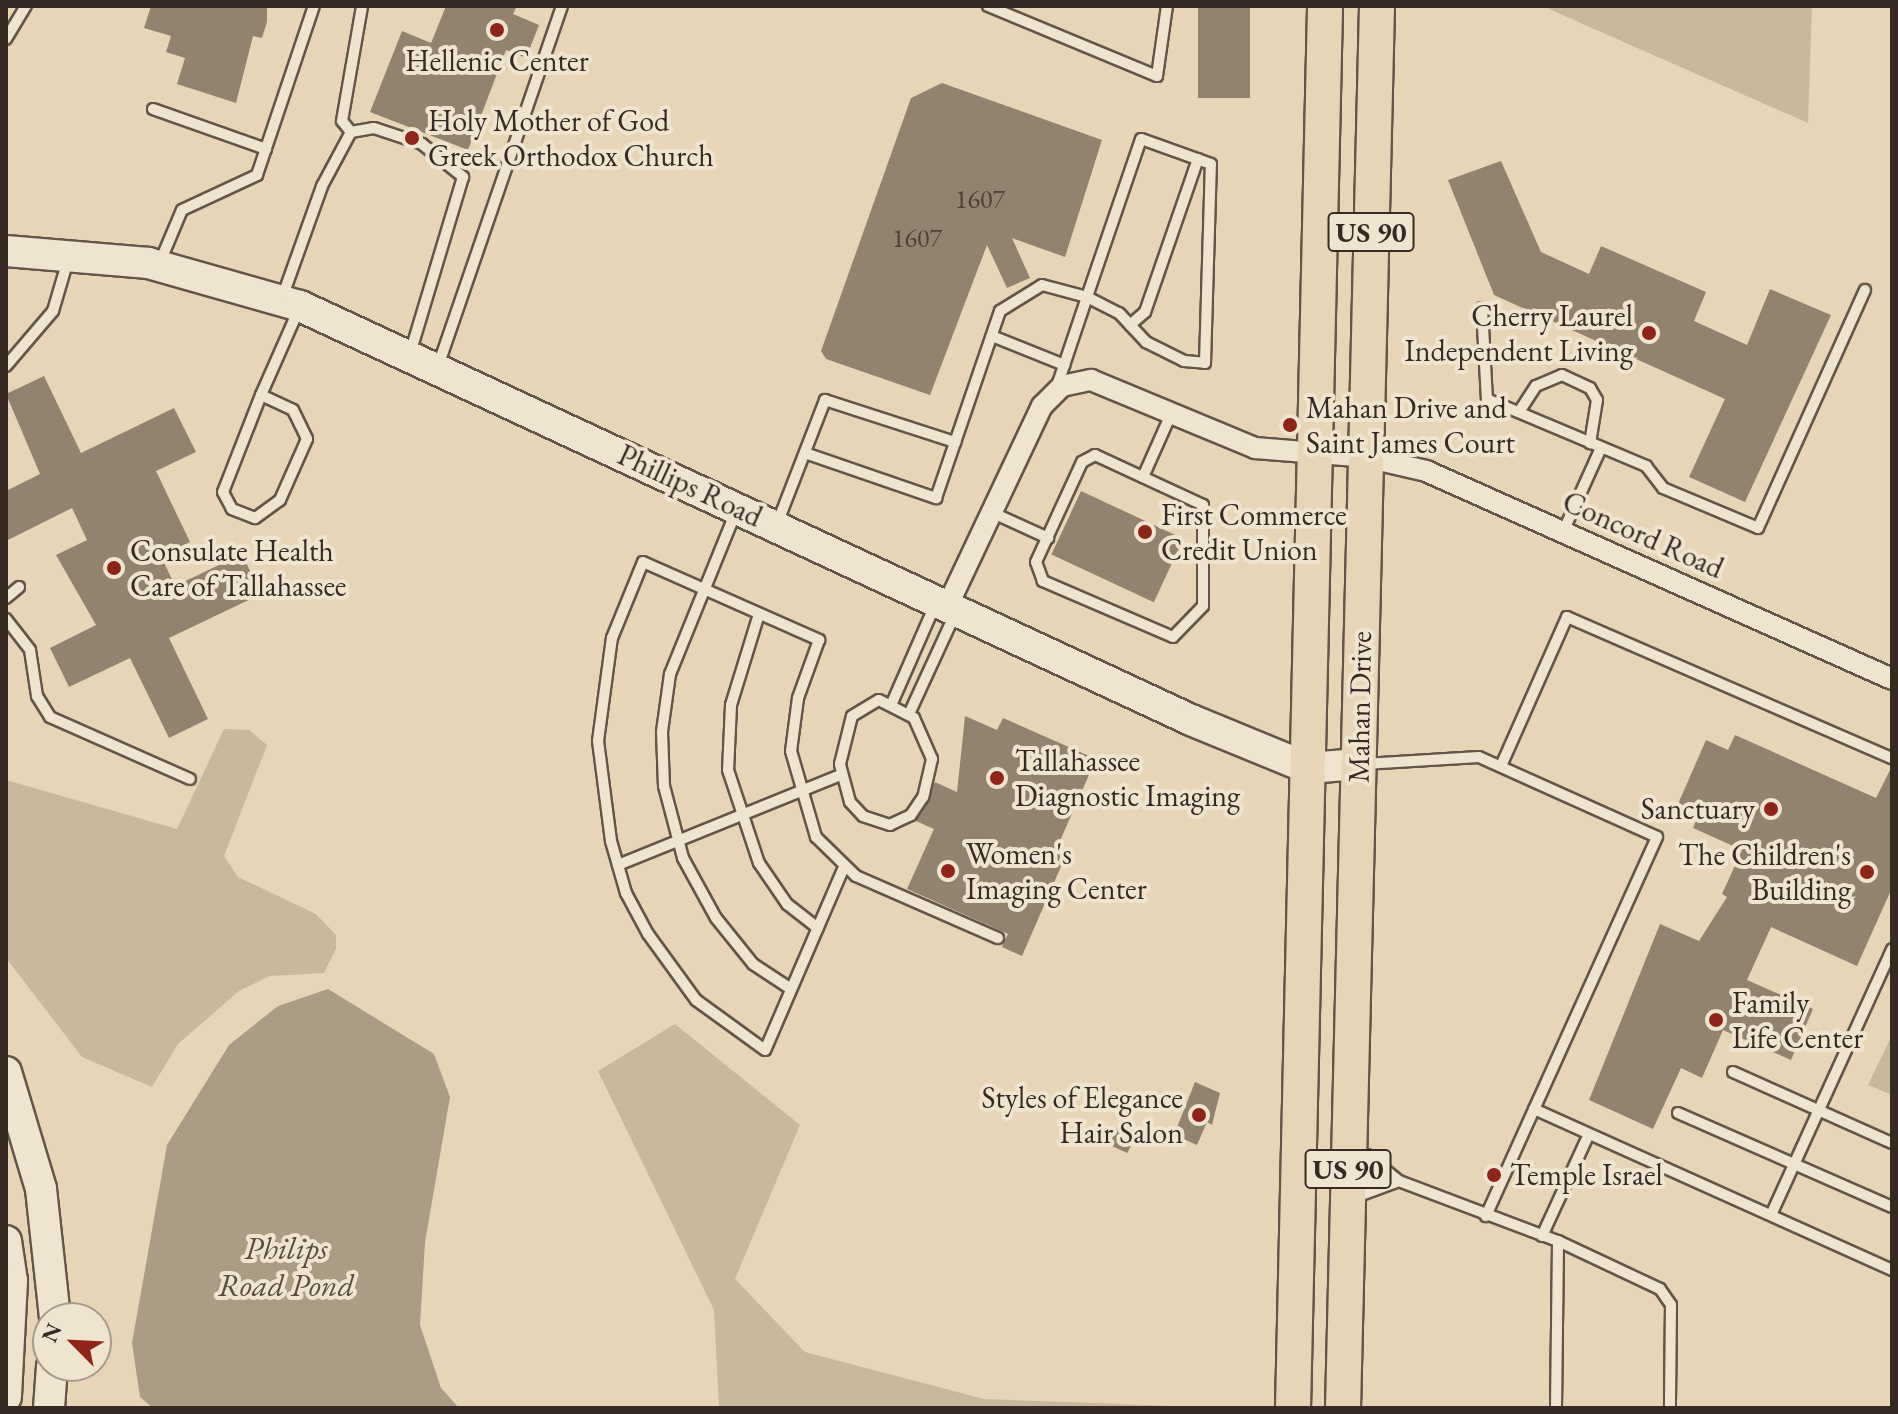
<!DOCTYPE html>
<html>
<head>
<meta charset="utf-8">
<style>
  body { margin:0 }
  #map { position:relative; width:1898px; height:1414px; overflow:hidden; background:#e6d6b7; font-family:"EB Garamond",serif }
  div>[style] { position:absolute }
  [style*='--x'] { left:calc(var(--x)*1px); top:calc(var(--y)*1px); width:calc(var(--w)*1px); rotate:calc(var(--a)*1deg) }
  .green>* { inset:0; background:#c8b99e }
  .water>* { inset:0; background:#aa9c85 }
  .building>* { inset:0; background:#928370; transform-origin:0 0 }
  .roads { filter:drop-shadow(2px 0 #635549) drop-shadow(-2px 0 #635549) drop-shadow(0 2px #635549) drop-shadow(0 -2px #635549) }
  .lane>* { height:10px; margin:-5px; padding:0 5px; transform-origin:5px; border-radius:5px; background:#efe4d0 }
  .street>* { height:20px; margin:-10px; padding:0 10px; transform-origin:10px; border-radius:10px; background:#efe4d0 }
  .secondary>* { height:30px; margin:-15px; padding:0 15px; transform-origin:15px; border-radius:15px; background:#efe4d0 }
  .primary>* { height:34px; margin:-17px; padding:0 17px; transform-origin:17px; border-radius:17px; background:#e6d6b7 }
  .dots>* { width:22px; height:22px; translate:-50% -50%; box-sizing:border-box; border:4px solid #efe4d0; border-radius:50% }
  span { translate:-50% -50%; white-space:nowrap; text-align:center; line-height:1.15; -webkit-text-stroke:8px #efe4d0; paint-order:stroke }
  .number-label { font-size:26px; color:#4e4037 }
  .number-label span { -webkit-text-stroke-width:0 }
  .shield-label span { padding:2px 6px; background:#efe4d0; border:2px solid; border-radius:6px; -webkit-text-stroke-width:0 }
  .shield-label { font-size:28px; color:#372a24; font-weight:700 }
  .poi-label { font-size:30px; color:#372a24 }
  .left { translate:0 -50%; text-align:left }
  .right { translate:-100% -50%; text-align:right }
  .street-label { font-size:30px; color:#372a24 }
  .water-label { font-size:32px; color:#5a4c41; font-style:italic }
  .frame { position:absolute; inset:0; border:8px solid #372a24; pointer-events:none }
  .north { position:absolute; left:32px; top:1302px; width:80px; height:80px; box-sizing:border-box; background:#efe4d0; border:2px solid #a59a8b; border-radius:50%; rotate:294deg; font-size:22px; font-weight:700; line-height:32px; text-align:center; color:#372a24 }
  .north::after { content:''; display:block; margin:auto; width:28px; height:36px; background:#8f2418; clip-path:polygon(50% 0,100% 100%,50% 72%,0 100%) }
</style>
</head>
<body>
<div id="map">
  <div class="green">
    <i style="clip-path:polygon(1543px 6px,1812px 6px,1808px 123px,1585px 25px)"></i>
    <i style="clip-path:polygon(224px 729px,249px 730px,267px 745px,224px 856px,238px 877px,316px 914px,336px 935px,336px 949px,324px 973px,270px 976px,239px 991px,178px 1044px,152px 1087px,82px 1057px,6px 958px,6px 780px,177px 829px)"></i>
    <i style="clip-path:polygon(675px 1024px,800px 1125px,735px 1279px,805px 1352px,984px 1399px,1230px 1408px,719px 1408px,714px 1310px,598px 1071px)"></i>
    <i style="clip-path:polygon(1892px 1035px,1892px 1095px,1868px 1085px)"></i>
  </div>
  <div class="water">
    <i style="clip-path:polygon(328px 989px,434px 1054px,450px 1097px,425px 1242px,420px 1325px,441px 1388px,459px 1408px,153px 1408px,140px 1397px,132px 1343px,167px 1145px,229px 1045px,278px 1006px)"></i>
  </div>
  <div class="building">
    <i style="clip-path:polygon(151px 6px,267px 6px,267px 22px,262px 38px,253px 36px,236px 103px,177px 84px,185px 58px,166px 52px,171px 36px,144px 28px)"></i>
    <i style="clip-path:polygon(446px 6px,517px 6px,513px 14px,539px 25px,526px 58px,506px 50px,468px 150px,370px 112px,402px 31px,431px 43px)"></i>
    <i style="left:1198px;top:6px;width:52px;height:92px"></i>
    <i style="clip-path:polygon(942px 83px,1102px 140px,1065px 257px,1012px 238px,1030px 278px,1007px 288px,987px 245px,930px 395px,826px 359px,821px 351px,911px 98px)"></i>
    <i style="clip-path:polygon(1501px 161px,1541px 252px,1589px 274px,1601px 246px,1706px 292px,1694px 321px,1747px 345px,1770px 289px,1831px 315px,1745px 502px,1689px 477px,1725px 399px,1494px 295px,1448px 180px)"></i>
    <i style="clip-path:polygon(44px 376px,81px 453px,174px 408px,196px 452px,156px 471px,190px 542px,161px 556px,175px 586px,242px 554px,261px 594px,169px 638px,208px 719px,169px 738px,130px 658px,69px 687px,50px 648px,96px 625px,56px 555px,87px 540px,72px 508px,6px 541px,6px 491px,40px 474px,6px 394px)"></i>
    <i style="left:1081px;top:491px;width:113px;height:70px;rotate:25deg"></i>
    <i style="clip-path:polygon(965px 716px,997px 730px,1003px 718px,1096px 759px,1056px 850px,1066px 855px,1022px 956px,1002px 947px,1008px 934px,907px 889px,934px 829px,916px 821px,935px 782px,957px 792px)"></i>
    <i style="clip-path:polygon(1735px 735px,1876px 798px,1892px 766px,1892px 888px,1857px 966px,1771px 927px,1747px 980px,1813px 1009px,1791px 1060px,1723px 1030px,1702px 1078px,1681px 1068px,1653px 1129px,1589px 1100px,1660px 924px,1699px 941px,1727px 897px,1722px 894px,1742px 850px,1693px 828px,1699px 814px,1678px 804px,1706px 740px,1728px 750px)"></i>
    <i style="clip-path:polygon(1195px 1082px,1220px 1093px,1212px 1125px,1207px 1122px,1197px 1145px,1174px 1135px)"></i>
    <i style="left:1119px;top:1123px;width:20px;height:24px;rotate:24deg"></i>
  </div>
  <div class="roads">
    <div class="lane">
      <i style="--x:988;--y:6;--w:183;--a:22.5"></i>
      <i style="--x:1157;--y:76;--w:71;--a:-81.9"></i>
      <i style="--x:6;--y:39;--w:39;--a:-59"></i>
      <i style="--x:153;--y:109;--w:120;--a:19.5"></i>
      <i style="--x:351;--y:132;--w:14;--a:-129"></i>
      <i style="--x:342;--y:121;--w:117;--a:-80.1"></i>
      <i style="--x:160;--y:262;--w:56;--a:-67.1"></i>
      <i style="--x:182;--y:210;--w:83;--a:-25"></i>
      <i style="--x:257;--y:175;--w:178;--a:-71.4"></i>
      <i style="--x:282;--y:298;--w:119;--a:-70.3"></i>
      <i style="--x:322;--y:186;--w:61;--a:-61.8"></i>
      <i style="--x:351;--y:132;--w:23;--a:-10"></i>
      <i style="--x:374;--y:128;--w:51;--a:18.4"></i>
      <i style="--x:422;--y:144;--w:53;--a:38.8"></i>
      <i style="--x:463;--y:177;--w:185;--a:106.7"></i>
      <i style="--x:1482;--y:308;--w:91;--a:86.9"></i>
      <i style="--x:1487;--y:399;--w:173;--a:22.8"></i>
      <i style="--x:1646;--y:466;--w:28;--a:52"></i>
      <i style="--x:1663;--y:488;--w:103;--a:22.8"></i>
      <i style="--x:1758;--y:528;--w:261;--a:-65.8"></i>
      <i style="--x:1130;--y:325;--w:20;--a:-41"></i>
      <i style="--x:1145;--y:312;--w:162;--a:-70.9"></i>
      <i style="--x:992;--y:336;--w:78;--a:21.9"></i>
      <i style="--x:6;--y:366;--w:72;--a:-49.5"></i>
      <i style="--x:53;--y:311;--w:53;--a:-73.6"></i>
      <i style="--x:438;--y:366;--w:381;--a:-71"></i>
      <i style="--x:261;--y:395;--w:35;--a:25"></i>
      <i style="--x:293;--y:410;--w:32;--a:64"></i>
      <i style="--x:307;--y:439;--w:67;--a:113.9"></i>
      <i style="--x:280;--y:500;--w:31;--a:144"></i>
      <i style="--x:255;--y:518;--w:25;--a:-159"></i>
      <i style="--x:232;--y:509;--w:19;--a:-118"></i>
      <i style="--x:223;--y:492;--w:104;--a:-68.6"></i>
      <i style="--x:261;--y:395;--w:94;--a:-66.2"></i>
      <i style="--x:1519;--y:412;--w:31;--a:-57"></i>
      <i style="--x:1536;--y:386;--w:28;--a:-23"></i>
      <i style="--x:1562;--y:375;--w:31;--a:25"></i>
      <i style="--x:1590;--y:388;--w:14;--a:60"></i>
      <i style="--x:1597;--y:400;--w:44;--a:99.2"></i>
      <i style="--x:805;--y:453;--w:139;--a:19"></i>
      <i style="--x:936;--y:498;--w:198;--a:-71.1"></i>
      <i style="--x:1000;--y:311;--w:49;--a:-31.8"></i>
      <i style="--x:1042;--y:285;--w:47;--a:14.9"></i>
      <i style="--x:1087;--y:297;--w:36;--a:27"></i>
      <i style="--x:1119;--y:313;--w:40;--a:47"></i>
      <i style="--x:1146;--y:342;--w:42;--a:26.6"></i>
      <i style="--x:1184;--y:361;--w:21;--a:5"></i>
      <i style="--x:1205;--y:363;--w:199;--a:-88.3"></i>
      <i style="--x:1211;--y:164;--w:74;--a:-160.3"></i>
      <i style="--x:1141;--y:139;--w:167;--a:108.9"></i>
      <i style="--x:1087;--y:297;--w:97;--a:108.6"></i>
      <i style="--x:1095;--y:455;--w:119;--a:24.8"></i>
      <i style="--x:1203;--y:505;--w:101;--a:90"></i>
      <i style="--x:1203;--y:606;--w:43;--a:134.1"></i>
      <i style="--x:1173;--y:637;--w:142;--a:-156.7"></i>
      <i style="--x:1043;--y:581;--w:20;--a:-110"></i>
      <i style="--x:1036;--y:562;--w:110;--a:-65.3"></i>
      <i style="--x:1082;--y:462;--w:15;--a:-28"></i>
      <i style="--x:1143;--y:477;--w:69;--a:-66"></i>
      <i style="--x:991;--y:512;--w:63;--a:24.5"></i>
      <i style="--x:735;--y:514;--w:173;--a:112.1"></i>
      <i style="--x:670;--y:674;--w:59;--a:97.9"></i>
      <i style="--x:662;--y:732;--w:54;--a:87.9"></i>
      <i style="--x:664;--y:786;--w:74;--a:75.2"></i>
      <i style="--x:683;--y:858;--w:68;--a:61.2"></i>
      <i style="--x:716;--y:918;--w:59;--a:51.2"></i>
      <i style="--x:753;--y:964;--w:45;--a:33.3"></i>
      <i style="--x:777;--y:524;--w:133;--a:-68.8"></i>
      <i style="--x:825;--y:400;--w:137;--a:17.9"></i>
      <i style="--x:1563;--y:532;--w:92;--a:-65.7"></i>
      <i style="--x:6;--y:598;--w:17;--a:-40"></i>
      <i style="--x:759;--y:614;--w:95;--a:107.1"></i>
      <i style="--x:731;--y:705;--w:65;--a:92.6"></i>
      <i style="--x:728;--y:770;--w:98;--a:71.6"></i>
      <i style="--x:759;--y:863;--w:50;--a:55.7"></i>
      <i style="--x:787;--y:904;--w:39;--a:38"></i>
      <i style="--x:6;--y:619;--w:39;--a:52"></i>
      <i style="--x:30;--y:650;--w:47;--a:81.3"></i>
      <i style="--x:37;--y:696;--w:25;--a:58"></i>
      <i style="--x:50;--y:717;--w:153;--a:23.9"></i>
      <i style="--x:879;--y:700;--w:39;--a:27"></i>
      <i style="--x:914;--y:718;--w:45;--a:66.3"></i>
      <i style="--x:932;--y:759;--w:39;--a:103"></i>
      <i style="--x:923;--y:797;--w:22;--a:124"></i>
      <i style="--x:911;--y:815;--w:23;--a:155"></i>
      <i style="--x:890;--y:825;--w:28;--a:-162"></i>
      <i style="--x:863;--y:816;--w:19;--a:-133"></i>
      <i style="--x:850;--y:802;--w:39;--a:-105"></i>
      <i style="--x:840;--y:764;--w:49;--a:-76"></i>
      <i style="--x:852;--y:716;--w:31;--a:-31"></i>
      <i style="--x:892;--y:703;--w:107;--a:-66.3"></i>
      <i style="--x:909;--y:714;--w:110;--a:-65.3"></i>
      <i style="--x:1364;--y:764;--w:115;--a:-3.5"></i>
      <i style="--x:1479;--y:757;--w:195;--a:24.2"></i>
      <i style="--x:1657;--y:837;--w:416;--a:114.3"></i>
      <i style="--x:1501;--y:766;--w:163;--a:-66.1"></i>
      <i style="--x:1567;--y:617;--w:354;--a:23.5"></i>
      <i style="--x:618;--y:865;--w:240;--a:-22"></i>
      <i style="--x:844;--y:867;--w:199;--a:113.3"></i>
      <i style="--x:765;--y:1050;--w:85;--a:-144.1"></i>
      <i style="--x:696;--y:1000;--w:82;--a:-126"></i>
      <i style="--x:648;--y:934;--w:47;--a:-118.2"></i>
      <i style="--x:626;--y:893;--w:54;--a:-106.1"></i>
      <i style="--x:611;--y:841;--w:101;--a:-97.4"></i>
      <i style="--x:598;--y:741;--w:104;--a:-82.3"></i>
      <i style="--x:612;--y:638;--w:82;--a:-67.8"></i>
      <i style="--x:643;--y:562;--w:193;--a:23.9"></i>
      <i style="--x:819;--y:640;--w:62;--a:109.9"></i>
      <i style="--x:798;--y:698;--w:53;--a:97.5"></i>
      <i style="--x:791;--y:751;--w:90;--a:73.8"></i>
      <i style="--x:816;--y:837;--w:56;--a:44.3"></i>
      <i style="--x:856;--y:876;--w:155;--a:23.6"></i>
      <i style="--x:1733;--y:1072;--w:174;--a:24.1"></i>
      <i style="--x:1534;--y:1109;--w:393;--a:24.2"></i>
      <i style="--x:1678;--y:1113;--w:234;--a:23.7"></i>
      <i style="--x:1356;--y:1156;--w:11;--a:-5"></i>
      <i style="--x:1367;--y:1155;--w:41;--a:39.1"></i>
      <i style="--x:1399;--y:1181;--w:170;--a:20.7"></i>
      <i style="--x:1558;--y:1241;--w:113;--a:25.2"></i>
      <i style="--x:1660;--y:1289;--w:19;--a:55"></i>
      <i style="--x:1671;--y:1305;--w:103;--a:90.6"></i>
      <i style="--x:1353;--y:1198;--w:49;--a:-20.3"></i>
      <i style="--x:1771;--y:1215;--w:292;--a:-65.5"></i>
      <i style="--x:1542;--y:1236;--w:112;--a:-65.3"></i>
      <i style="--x:1556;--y:1408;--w:167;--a:-89.3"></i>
    </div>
    <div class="street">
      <i style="--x:946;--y:609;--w:225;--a:-64.7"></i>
      <i style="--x:1042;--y:406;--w:28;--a:-45"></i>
      <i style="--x:1062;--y:386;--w:30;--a:-12"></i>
      <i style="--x:1091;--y:380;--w:178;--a:22.5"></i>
      <i style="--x:1255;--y:448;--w:111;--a:4.6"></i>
      <i style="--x:1366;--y:457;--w:62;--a:13.1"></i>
      <i style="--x:1426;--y:471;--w:510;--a:24.05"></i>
    </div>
    <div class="secondary">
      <i style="--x:6;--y:251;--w:143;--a:4.8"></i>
      <i style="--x:148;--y:263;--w:158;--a:15.8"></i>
      <i style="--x:300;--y:306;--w:982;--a:24.92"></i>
      <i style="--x:1191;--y:720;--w:126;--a:22.3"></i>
      <i style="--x:1308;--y:768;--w:51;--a:-4.5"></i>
      <i style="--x:6;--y:1072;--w:122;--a:73.3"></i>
      <i style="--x:41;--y:1189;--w:130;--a:83.8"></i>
      <i style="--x:6;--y:1241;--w:40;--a:81.5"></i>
      <i style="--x:12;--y:1281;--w:116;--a:93"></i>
      <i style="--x:49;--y:1408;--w:42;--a:-85.9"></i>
    </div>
    <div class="primary">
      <i style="--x:1293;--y:1408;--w:1402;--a:-88.69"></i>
      <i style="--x:1343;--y:1408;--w:1402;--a:-88.61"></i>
    </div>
  </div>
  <div class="dots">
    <i style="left:497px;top:30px;background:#8f2418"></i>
    <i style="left:412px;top:138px;background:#8f2418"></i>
    <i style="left:1649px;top:333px;background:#8f2418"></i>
    <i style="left:1290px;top:425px;background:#8f2418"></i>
    <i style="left:1145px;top:532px;background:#8f2418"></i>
    <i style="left:114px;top:568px;background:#8f2418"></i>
    <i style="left:997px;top:778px;background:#8f2418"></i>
    <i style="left:1771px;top:809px;background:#8f2418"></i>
    <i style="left:948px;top:871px;background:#8f2418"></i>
    <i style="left:1867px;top:872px;background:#8f2418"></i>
    <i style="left:1716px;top:1020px;background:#8f2418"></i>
    <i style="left:1199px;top:1115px;background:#8f2418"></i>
    <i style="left:1494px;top:1175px;background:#8f2418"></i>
  </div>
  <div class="number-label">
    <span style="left:980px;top:200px">1607</span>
    <span style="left:917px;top:239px">1607</span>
  </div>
  <div class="shield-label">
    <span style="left:1371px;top:232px">US 90</span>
    <span style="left:1348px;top:1169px">US 90</span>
  </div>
  <div class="poi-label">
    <span style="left:497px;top:61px">Hellenic Center</span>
    <span class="left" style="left:428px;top:138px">Holy Mother of God<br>Greek Orthodox Church</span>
    <span class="right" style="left:1633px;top:333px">Cherry Laurel<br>Independent Living</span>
    <span class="left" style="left:1306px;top:425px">Mahan Drive and<br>Saint James Court</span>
    <span class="left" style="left:1161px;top:532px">First Commerce<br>Credit Union</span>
    <span class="left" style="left:130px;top:568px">Consulate Health<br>Care of Tallahassee</span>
    <span class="left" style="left:1015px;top:778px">Tallahassee<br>Diagnostic Imaging</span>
    <span class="right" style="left:1755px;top:809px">Sanctuary</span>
    <span class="left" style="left:966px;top:871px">Women's<br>Imaging Center</span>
    <span class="right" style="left:1851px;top:872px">The Children's<br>Building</span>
    <span class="left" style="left:1732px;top:1020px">Family<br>Life Center</span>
    <span class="right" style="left:1183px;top:1115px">Styles of Elegance<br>Hair Salon</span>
    <span class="left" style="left:1510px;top:1175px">Temple Israel</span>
  </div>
  <div class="street-label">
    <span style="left:690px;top:486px;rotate:25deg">Phillips Road</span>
    <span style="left:1643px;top:535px;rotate:24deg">Concord Road</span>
    <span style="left:1360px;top:707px;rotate:-89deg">Mahan Drive</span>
  </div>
  <div class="water-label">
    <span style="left:286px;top:1267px">Philips<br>Road Pond</span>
  </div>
  <div class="frame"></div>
  <div class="north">N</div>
</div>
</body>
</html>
